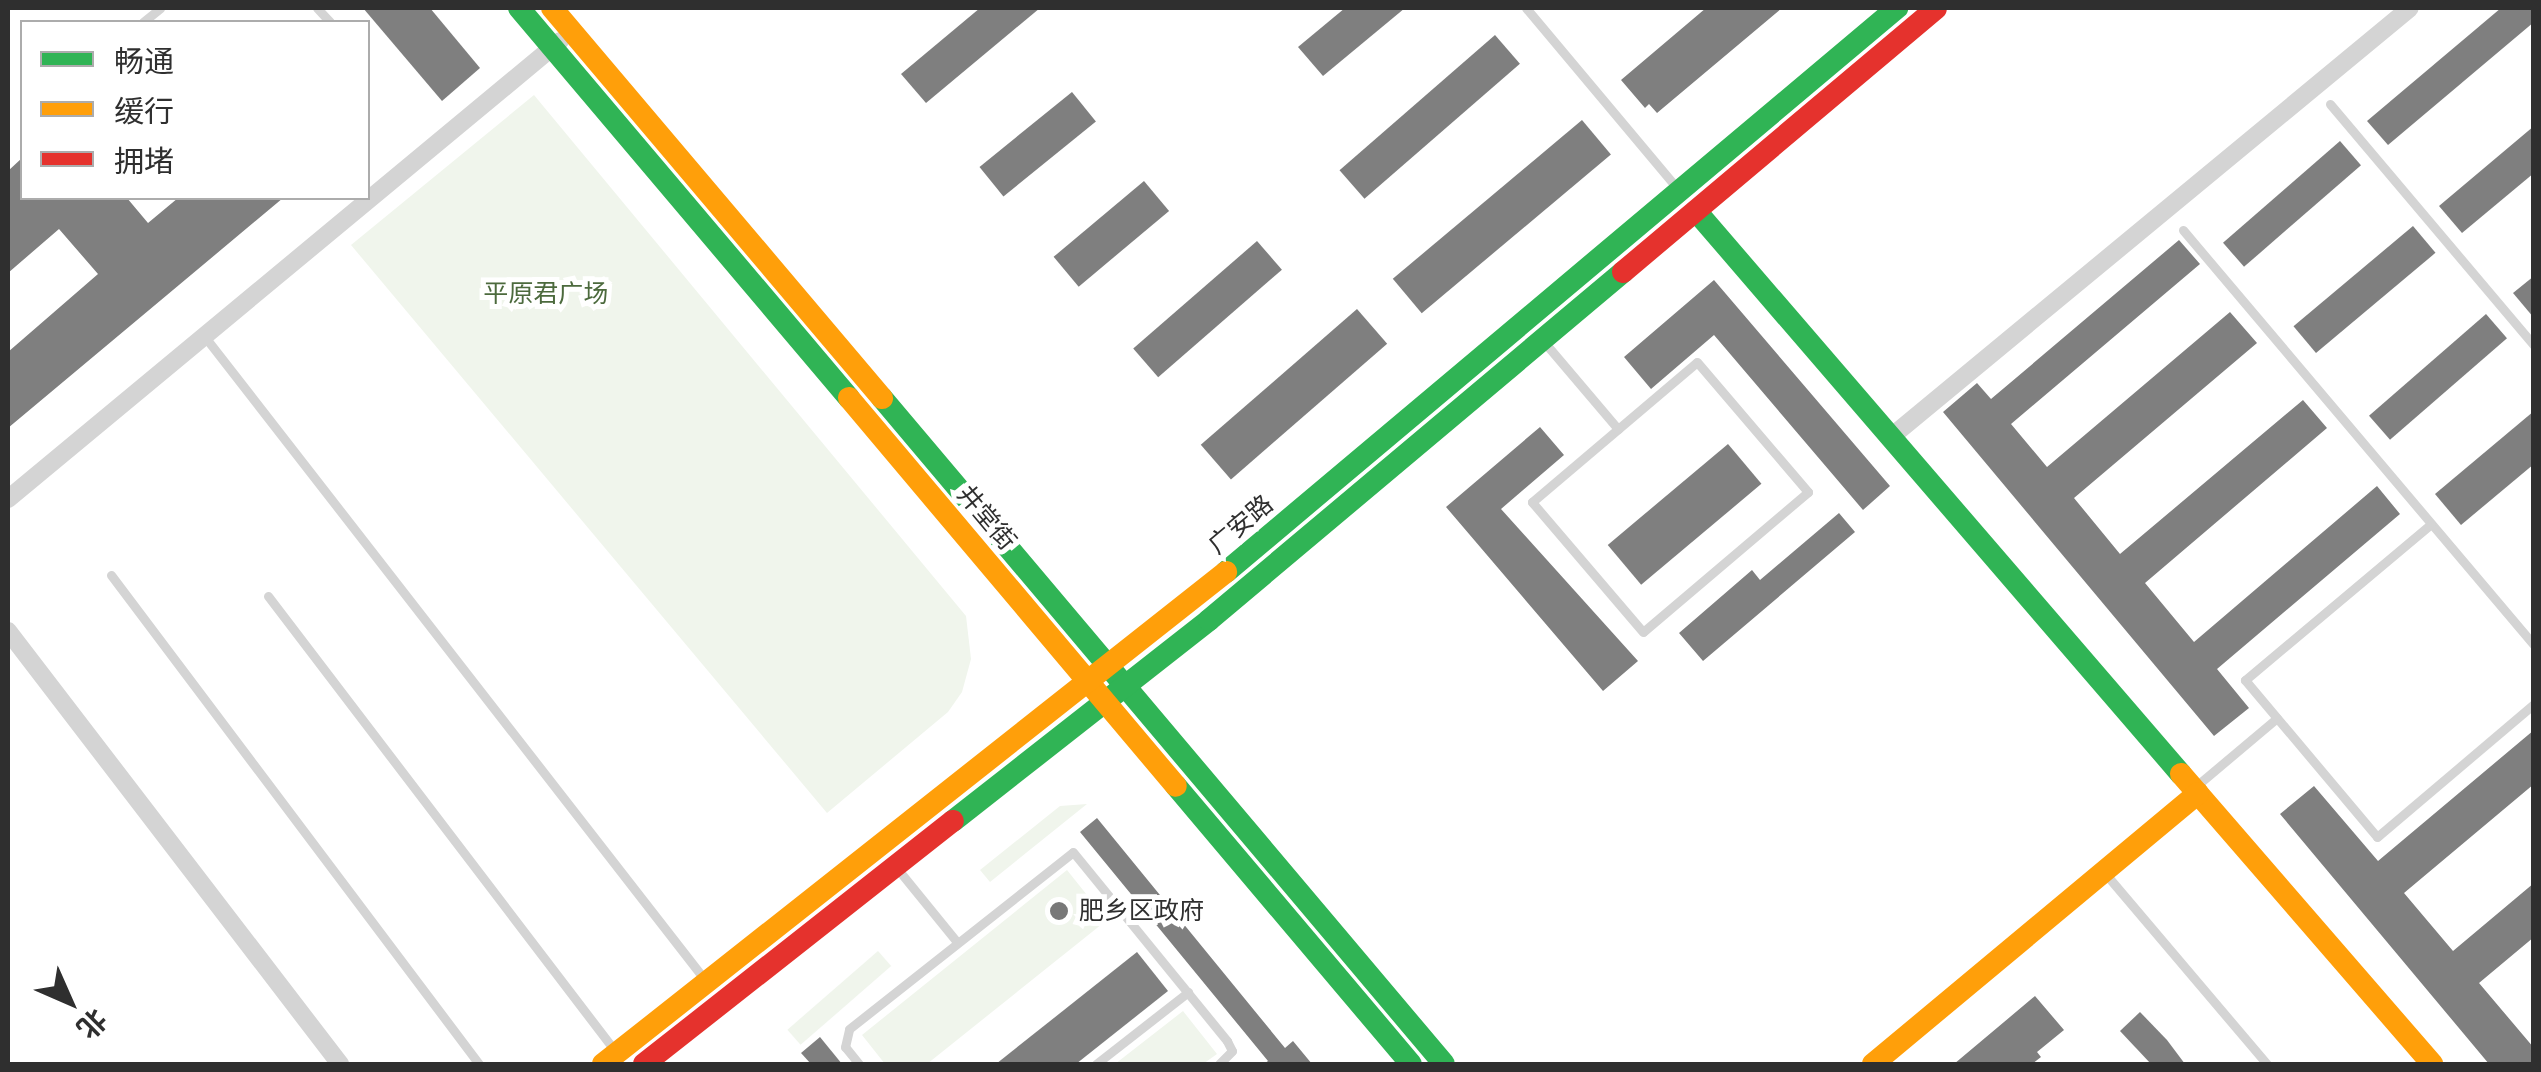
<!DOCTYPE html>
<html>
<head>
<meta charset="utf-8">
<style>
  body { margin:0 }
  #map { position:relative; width:2541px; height:1072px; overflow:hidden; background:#fff; font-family:"Roboto Condensed","Noto Sans SC",sans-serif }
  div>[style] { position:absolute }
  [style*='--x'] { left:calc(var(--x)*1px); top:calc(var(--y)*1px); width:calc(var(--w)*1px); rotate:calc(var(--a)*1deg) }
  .green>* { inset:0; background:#f0f5ec; transform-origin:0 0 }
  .building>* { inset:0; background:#7f7f7f; transform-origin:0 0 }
  .lane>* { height:9px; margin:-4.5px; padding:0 4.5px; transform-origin:4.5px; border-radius:4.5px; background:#d4d4d4 }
  .street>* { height:18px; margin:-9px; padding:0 9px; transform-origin:9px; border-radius:9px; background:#d4d4d4 }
  .fast>* { height:22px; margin:-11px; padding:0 11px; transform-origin:11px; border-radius:11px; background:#30b455 }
  .slow>* { height:22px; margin:-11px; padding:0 11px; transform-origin:11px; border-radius:11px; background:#ff9f0a }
  .jam>* { height:22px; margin:-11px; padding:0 11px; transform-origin:11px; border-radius:11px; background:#e5322d }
  .dots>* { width:28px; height:28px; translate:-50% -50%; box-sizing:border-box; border:5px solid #fff; border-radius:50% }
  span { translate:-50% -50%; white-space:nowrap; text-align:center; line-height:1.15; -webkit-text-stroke:10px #fff; paint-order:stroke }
  .park-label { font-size:25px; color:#4c6a3d }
  .street-label { font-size:25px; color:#2f2f2f }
  .poi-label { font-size:25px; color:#2f2f2f }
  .left { translate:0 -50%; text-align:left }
  .frame { position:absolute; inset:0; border:10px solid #2f2f2f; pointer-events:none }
  .legend { position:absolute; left:20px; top:20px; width:350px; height:180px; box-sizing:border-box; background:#fff; border:2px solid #acacac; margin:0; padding:12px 18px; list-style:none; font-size:30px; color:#2f2f2f }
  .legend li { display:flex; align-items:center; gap:20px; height:50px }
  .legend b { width:50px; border:2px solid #acacac }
  .north { position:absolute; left:20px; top:952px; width:100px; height:100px; -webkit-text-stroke:8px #fff; paint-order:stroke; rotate:135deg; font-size:28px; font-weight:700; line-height:40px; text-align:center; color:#2f2f2f }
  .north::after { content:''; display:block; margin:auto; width:35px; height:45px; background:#2f2f2f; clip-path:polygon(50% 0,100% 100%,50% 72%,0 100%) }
</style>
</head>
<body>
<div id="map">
  <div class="green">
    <i style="clip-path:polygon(534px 95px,966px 616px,971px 659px,962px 692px,948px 712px,827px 813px,351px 245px)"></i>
    <i style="clip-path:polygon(1087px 804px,990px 882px,980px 870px,1060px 806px)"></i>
    <i style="clip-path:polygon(1067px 870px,1107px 920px,927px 1064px,885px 1064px,862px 1035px)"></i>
    <i style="left:878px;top:951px;width:20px;height:120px;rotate:49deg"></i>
    <i style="clip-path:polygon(1183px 1011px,1217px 1054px,1203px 1064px,1115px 1064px)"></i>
  </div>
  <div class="building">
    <i style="clip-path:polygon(363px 8px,430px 8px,480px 68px,442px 101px)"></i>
    <i style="clip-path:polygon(980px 8px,1040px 8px,926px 103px,901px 74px)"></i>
    <i style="clip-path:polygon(1345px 8px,1405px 8px,1323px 76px,1298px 47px)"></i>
    <i style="clip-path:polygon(1706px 8px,1782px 8px,1657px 113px,1649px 104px,1645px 108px,1621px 80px)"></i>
    <i style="clip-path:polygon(2501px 8px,2534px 8px,2534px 22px,2388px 145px,2367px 121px)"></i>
    <i style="left:1495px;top:35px;width:38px;height:206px;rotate:49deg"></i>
    <i style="left:1072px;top:92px;width:38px;height:119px;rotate:51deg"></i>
    <i style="left:1582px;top:120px;width:45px;height:247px;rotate:50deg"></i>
    <i style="clip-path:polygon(2534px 126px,2534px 173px,2462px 233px,2439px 206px)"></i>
    <i style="left:2340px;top:141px;width:32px;height:155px;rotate:49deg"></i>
    <i style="clip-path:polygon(22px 158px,22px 198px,127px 198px,148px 223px,178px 198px,283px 198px,8px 428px,8px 352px,98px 274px,59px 229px,8px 273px,8px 171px)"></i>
    <i style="left:1144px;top:181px;width:39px;height:118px;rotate:50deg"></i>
    <i style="left:2413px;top:226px;width:35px;height:156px;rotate:50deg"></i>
    <i style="clip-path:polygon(2179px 240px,2200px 264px,2011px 424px,2047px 467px,2230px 312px,2257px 343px,2074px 498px,2120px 554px,2303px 400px,2327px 428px,2145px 583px,2194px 642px,2377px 486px,2400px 514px,2217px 669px,2249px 708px,2214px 736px,1943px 412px,1977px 383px,1991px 399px)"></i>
    <i style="left:1257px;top:241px;width:38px;height:164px;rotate:49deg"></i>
    <i style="clip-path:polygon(2534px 276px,2534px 318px,2513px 293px)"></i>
    <i style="clip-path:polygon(1714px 280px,1890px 486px,1863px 510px,1714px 335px,1651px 389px,1624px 357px)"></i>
    <i style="left:1357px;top:309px;width:46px;height:207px;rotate:49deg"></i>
    <i style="left:2486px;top:314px;width:32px;height:155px;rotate:49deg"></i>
    <i style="clip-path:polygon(2534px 411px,2534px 464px,2461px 525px,2435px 494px)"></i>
    <i style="clip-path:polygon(1540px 427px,1564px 455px,1501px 509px,1638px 661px,1603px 691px,1446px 507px)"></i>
    <i style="left:1728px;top:444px;width:52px;height:157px;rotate:50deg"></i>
    <i style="clip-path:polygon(1839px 513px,1855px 532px,1703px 661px,1679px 633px,1752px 570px,1760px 580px)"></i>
    <i style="clip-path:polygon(2534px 730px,2534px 784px,2404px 893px,2453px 951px,2534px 883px,2534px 937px,2479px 983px,2534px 1048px,2534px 1064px,2489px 1064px,2280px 814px,2314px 786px,2378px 861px)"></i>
    <i style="clip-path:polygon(1097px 818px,1285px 1048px,1293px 1041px,1312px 1064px,1264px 1064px,1268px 1061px,1080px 832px)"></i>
    <i style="clip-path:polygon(1137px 952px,1168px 991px,1076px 1064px,996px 1064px)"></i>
    <i style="clip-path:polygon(2035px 996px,2064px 1030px,2037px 1052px,2041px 1057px,2032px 1064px,1954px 1064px)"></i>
    <i style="clip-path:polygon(2140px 1012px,2167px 1040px,2185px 1064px,2151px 1064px,2120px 1031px)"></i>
    <i style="clip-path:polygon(820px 1037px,842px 1064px,811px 1064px,801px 1053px)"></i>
  </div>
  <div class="lane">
    <i style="--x:317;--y:8;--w:19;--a:47"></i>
    <i style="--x:1526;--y:8;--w:236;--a:50"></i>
    <i style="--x:143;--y:22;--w:22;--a:-39"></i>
    <i style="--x:2330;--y:104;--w:316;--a:49.8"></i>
    <i style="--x:2183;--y:230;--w:544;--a:49.78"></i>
    <i style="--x:205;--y:337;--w:815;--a:52.13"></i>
    <i style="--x:1545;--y:343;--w:113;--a:49.7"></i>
    <i style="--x:1697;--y:362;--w:171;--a:49.5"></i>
    <i style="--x:1808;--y:492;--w:216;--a:139.7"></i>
    <i style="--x:1643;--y:632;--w:171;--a:-130.5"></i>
    <i style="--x:1532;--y:502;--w:216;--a:-40.3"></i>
    <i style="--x:2431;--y:524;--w:243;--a:140"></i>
    <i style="--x:2245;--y:680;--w:205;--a:49.9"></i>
    <i style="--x:2377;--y:837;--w:206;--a:-40.3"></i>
    <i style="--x:111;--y:575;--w:612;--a:53.04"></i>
    <i style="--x:268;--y:596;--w:572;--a:52.67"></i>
    <i style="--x:2195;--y:787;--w:107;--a:-40.1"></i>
    <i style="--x:896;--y:867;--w:97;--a:50.9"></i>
    <i style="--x:2104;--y:872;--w:252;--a:49.7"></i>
    <i style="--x:859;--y:1064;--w:22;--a:-129"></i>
    <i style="--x:845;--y:1047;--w:18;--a:-77"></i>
    <i style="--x:849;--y:1029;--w:285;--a:-38.3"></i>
    <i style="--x:1073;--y:852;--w:244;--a:50.8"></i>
    <i style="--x:1227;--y:1041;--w:11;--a:63"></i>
    <i style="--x:1232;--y:1051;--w:18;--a:135"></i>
    <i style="--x:1096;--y:1064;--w:117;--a:-38"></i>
  </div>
  <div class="street">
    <i style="--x:1891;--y:437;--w:673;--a:-39.58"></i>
    <i style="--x:8;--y:499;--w:717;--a:-39.68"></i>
    <i style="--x:8;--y:631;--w:546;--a:52.52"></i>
  </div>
  <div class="fast">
    <i style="--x:519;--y:8;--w:511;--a:49.76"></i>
    <i style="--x:1696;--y:211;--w:743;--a:49.26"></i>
    <i style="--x:882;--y:398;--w:871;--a:49.84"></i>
    <i style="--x:1226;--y:572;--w:877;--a:-40.05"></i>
    <i style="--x:1176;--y:786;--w:364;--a:49.8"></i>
    <i style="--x:953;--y:821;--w:325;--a:-38.1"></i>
    <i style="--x:1209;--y:620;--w:541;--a:-40.05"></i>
  </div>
  <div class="slow">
    <i style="--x:552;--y:8;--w:511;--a:49.76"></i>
    <i style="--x:849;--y:398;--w:507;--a:49.88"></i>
    <i style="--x:2181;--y:774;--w:384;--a:49.1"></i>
    <i style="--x:603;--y:1064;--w:794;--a:-38.3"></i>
    <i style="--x:1873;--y:1064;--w:423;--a:-39.8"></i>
  </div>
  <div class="jam">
    <i style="--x:1623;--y:272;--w:409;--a:-40.1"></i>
    <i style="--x:644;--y:1064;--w:393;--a:-38.2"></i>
  </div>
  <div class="dots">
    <i style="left:1059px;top:911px;background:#787878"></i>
  </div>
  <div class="park-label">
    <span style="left:546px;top:294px">平原君广场</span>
  </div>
  <div class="street-label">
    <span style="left:986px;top:518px;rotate:50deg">井堂街</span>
    <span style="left:1241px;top:525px;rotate:-40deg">广安路</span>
  </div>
  <div class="poi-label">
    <span class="left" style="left:1079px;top:911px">肥乡区政府</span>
  </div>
  <div class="frame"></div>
  <ul class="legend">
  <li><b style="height:12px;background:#30b455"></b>畅通</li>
  <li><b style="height:12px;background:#ff9f0a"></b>缓行</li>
  <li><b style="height:12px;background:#e5322d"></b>拥堵</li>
  </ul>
  <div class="north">北</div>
</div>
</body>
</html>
